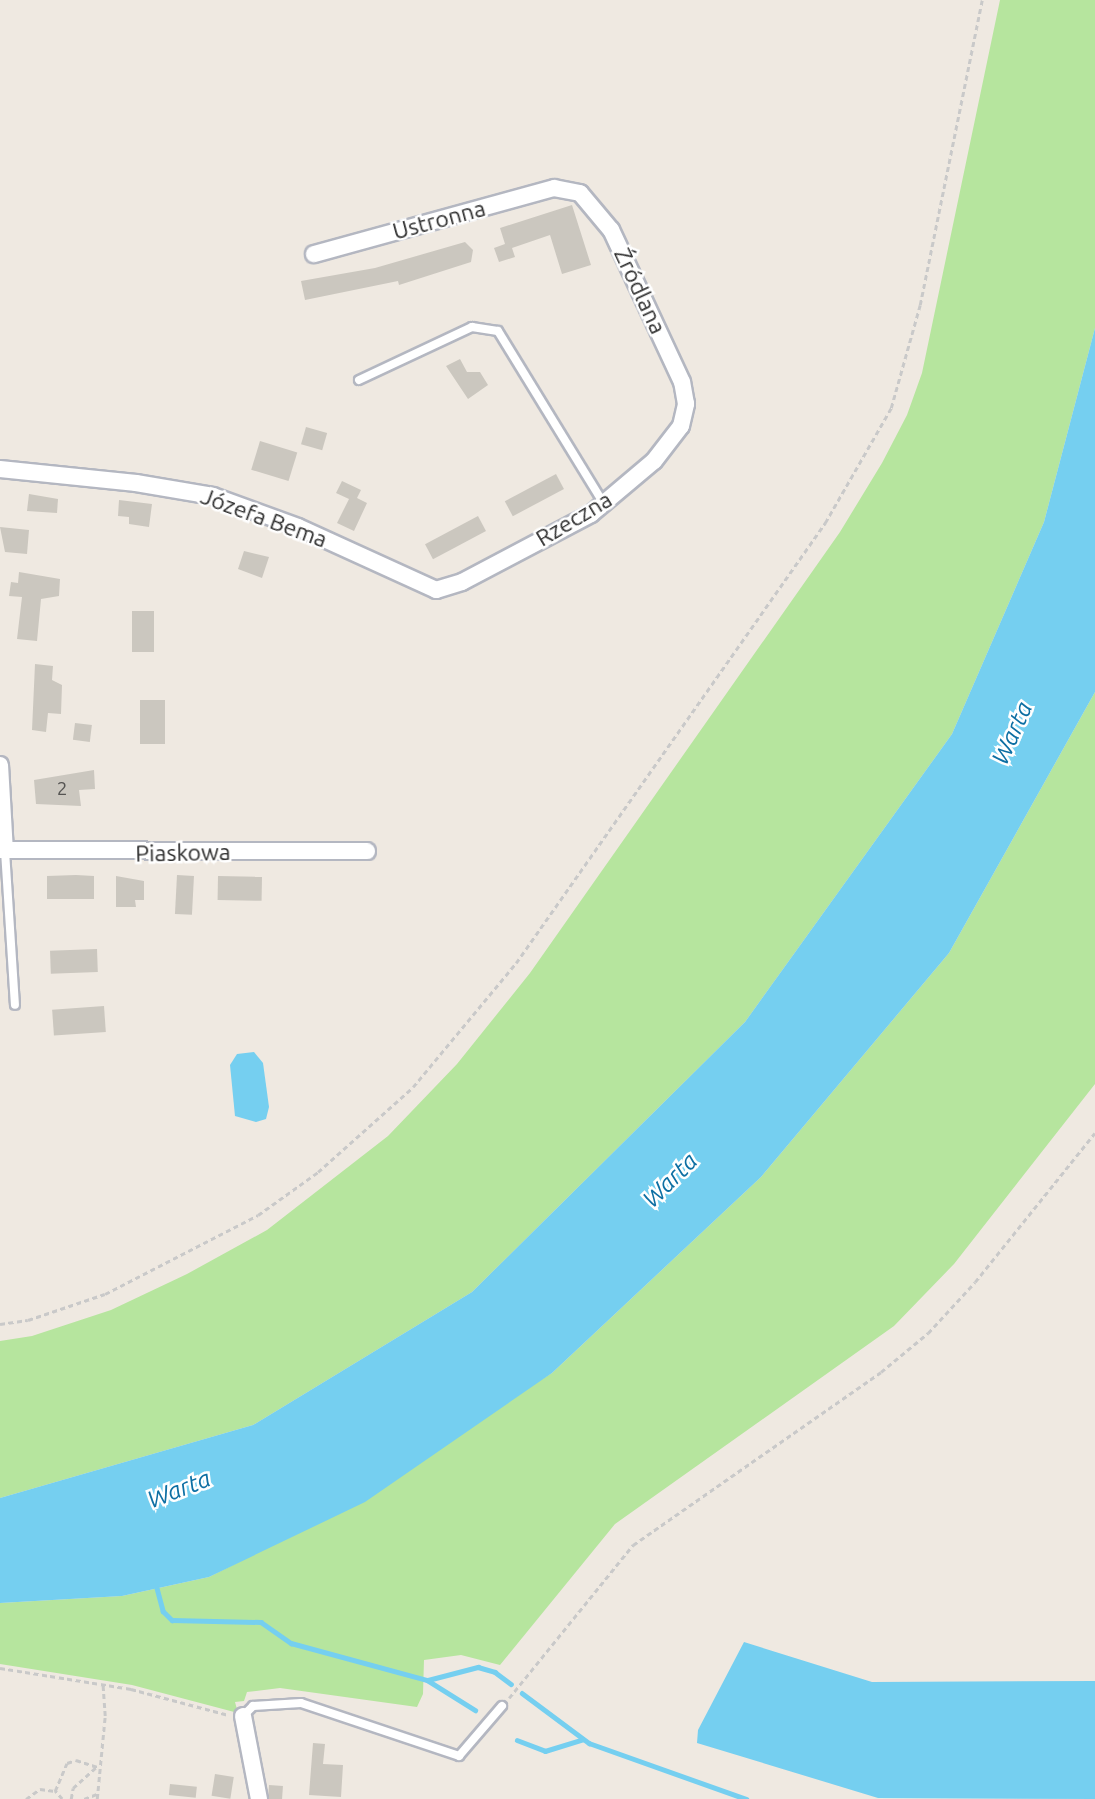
<!DOCTYPE html>
<html>
<head>
<meta charset="utf-8">
<style>
  body { margin:0 }
  #map { position:relative; width:1095px; height:1799px; overflow:hidden; background:#efe9e1; font-family:Ubuntu,sans-serif }
  div>[style] { position:absolute }
  [style*='--x'] { left:calc(var(--x)*1px); top:calc(var(--y)*1px); width:calc(var(--w)*1px); rotate:calc(var(--a)*1deg) }
  .green>* { inset:0; background:#b6e59e }
  .water>* { inset:0; background:#75cff0 }
  .stream>* { height:4.5px; margin:-2.25px; padding:0 2.25px; transform-origin:2.25px; border-radius:2.25px; background:#75cff0 }
  .building>* { inset:0; background:#cbc7bf; transform-origin:0 0 }
  .path>* { height:2.5px; margin-top:-1.25px; transform-origin:0; background:repeating-linear-gradient(90deg,#c9c9c9 0 5px,transparent 0 8.5px) }
  .roads { filter:drop-shadow(2px 0 #b4b7c1) drop-shadow(-2px 0 #b4b7c1) drop-shadow(0 2px #b4b7c1) drop-shadow(0 -2px #b4b7c1) }
  .lane>* { height:8px; margin:-4px; padding:0 4px; transform-origin:4px; border-radius:4px; background:#fff }
  .street>* { height:16px; margin:-8px; padding:0 8px; transform-origin:8px; border-radius:8px; background:#fff }
  span { translate:-50% -50%; white-space:nowrap; text-align:center; line-height:1.15; -webkit-text-stroke:5px #fff; paint-order:stroke }
  .number-label { font-size:19px; color:#555452 }
  .number-label span { -webkit-text-stroke-width:0 }
  .street-label { font-size:23px; color:#2e2e2e }
  .water-label { font-size:24px; color:#0d6fa3; font-style:italic }
</style>
</head>
<body>
<div id="map">
  <div class="green">
    <i style="clip-path:polygon(1000px 0,1095px 0,1095px 328px,1044px 522px,952px 734px,745px 1022px,472px 1292px,253px 1425px,0 1498px,0 1341px,32px 1336px,111px 1310px,187px 1274px,267px 1230px,388px 1136px,457px 1064px,530px 973px,840px 532px,882px 463px,907px 415px,922px 373px)"></i>
    <i style="clip-path:polygon(1095px 692px,1095px 1084px,954px 1264px,894px 1326px,615px 1524px,500px 1665px,461px 1655px,424px 1660px,423px 1694px,417px 1707px,280px 1688px,247px 1692px,244px 1701px,235px 1702px,238px 1713px,132px 1685px,0 1664px,0 1603px,122px 1596px,209px 1577px,286px 1538px,552px 1373px,761px 1177px,949px 953px)"></i>
  </div>
  <div class="water">
    <i style="clip-path:polygon(1095px 328px,1095px 692px,949px 953px,761px 1177px,552px 1373px,365px 1502px,209px 1577px,122px 1596px,0 1603px,0 1498px,253px 1425px,472px 1292px,745px 1022px,952px 734px,1044px 522px)"></i>
    <i style="clip-path:polygon(254px 1052px,263px 1063px,269px 1107px,266px 1119px,256px 1122px,235px 1116px,230px 1065px,237px 1054px)"></i>
    <i style="clip-path:polygon(744px 1642px,872px 1682px,1095px 1681px,1095px 1799px,878px 1798px,697px 1743px,698px 1730px)"></i>
  </div>
  <div class="stream">
    <i style="--x:157;--y:1588;--w:24;--a:75"></i>
    <i style="--x:163;--y:1611;--w:13;--a:45"></i>
    <i style="--x:172;--y:1620;--w:89;--a:1.3"></i>
    <i style="--x:261;--y:1622;--w:37;--a:35"></i>
    <i style="--x:291;--y:1643;--w:141;--a:15.2"></i>
    <i style="--x:427;--y:1680;--w:57;--a:32"></i>
    <i style="--x:428;--y:1680;--w:52;--a:-14.6"></i>
    <i style="--x:478;--y:1667;--w:18;--a:16"></i>
    <i style="--x:495;--y:1672;--w:20;--a:37"></i>
    <i style="--x:522;--y:1693;--w:84;--a:36.7"></i>
    <i style="--x:589;--y:1743;--w:167;--a:19.6"></i>
    <i style="--x:517;--y:1740;--w:30;--a:21"></i>
    <i style="--x:545;--y:1751;--w:39;--a:-17"></i>
  </div>
  <div class="building">
    <i style="clip-path:polygon(572px 205px,591px 265px,562px 274px,550px 235px,512px 248px,515px 257px,499px 262px,494px 248px,505px 244px,500px 228px)"></i>
    <i style="clip-path:polygon(465px 242px,473px 250px,471px 262px,399px 285px,398px 281px,305px 300px,301px 281px,375px 268px)"></i>
    <i style="clip-path:polygon(460px 359px,467px 372px,480px 372px,488px 385px,468px 399px,446px 366px)"></i>
    <i style="left:306px;top:427px;width:22px;height:18px;rotate:16deg"></i>
    <i style="left:260px;top:441px;width:39px;height:30px;rotate:17deg"></i>
    <i style="left:556px;top:474px;width:17px;height:58px;rotate:62deg"></i>
    <i style="clip-path:polygon(342px 481px,361px 490px,357px 498px,367px 503px,354px 531px,337px 523px,349px 499px,336px 493px)"></i>
    <i style="clip-path:polygon(29px 494px,58px 499px,57px 513px,27px 511px)"></i>
    <i style="clip-path:polygon(119px 500px,152px 504px,149px 527px,129px 524px,129px 517px,118px 516px)"></i>
    <i style="left:478px;top:516px;width:17px;height:60px;rotate:62deg"></i>
    <i style="clip-path:polygon(0 527px,29px 530px,27px 554px,5px 552px)"></i>
    <i style="clip-path:polygon(244px 551px,269px 557px,262px 578px,238px 569px)"></i>
    <i style="clip-path:polygon(19px 572px,60px 579px,59px 596px,41px 599px,37px 641px,17px 639px,22px 597px,9px 596px,11px 582px,18px 583px)"></i>
    <i style="left:132px;top:611px;width:22px;height:41px"></i>
    <i style="clip-path:polygon(35px 664px,53px 666px,52px 680px,62px 685px,61px 714px,48px 713px,46px 732px,32px 730px)"></i>
    <i style="left:140px;top:700px;width:25px;height:44px"></i>
    <i style="left:75px;top:723px;width:17px;height:17px;rotate:7deg"></i>
    <i style="clip-path:polygon(94px 770px,95px 789px,79px 790px,81px 806px,36px 804px,34px 780px)"></i>
    <i style="clip-path:polygon(76px 875px,94px 876px,94px 899px,47px 899px,47px 876px)"></i>
    <i style="left:177px;top:875px;width:17px;height:39px;rotate:3deg"></i>
    <i style="clip-path:polygon(116px 876px,144px 881px,144px 900px,135px 900px,136px 907px,116px 907px)"></i>
    <i style="left:218px;top:876px;width:44px;height:24px;rotate:1deg"></i>
    <i style="left:97px;top:949px;width:23px;height:47px;rotate:88deg"></i>
    <i style="left:104px;top:1006px;width:26px;height:52px;rotate:86deg"></i>
    <i style="clip-path:polygon(313px 1743px,325px 1744px,323px 1764px,343px 1765px,341px 1797px,309px 1795px)"></i>
    <i style="left:215px;top:1774px;width:19px;height:22px;rotate:9deg"></i>
    <i style="left:170px;top:1784px;width:27px;height:11px;rotate:6deg"></i>
    <i style="left:269px;top:1785px;width:14px;height:14px;rotate:4deg"></i>
  </div>
  <div class="path">
    <i style="--x:0;--y:1324;--w:28;--a:-8"></i>
    <i style="--x:28;--y:1320;--w:81;--a:-18.7"></i>
    <i style="--x:105;--y:1294;--w:172;--a:-27.3"></i>
    <i style="--x:258;--y:1215;--w:74;--a:-35.6"></i>
    <i style="--x:318;--y:1172;--w:127;--a:-41.8"></i>
    <i style="--x:413;--y:1087;--w:161;--a:-50.3"></i>
    <i style="--x:516;--y:963;--w:538;--a:-54.92"></i>
    <i style="--x:825;--y:523;--w:133;--a:-60.1"></i>
    <i style="--x:891;--y:408;--w:107;--a:-74.3"></i>
    <i style="--x:920;--y:305;--w:311;--a:-78.5"></i>
    <i style="--x:0;--y:1668;--w:133;--a:9.1"></i>
    <i style="--x:131;--y:1689;--w:101;--a:14.9"></i>
    <i style="--x:509;--y:1698;--w:197;--a:-51"></i>
    <i style="--x:633;--y:1545;--w:302;--a:-34.9"></i>
    <i style="--x:881;--y:1372;--w:61;--a:-39.7"></i>
    <i style="--x:928;--y:1333;--w:69;--a:-47.3"></i>
    <i style="--x:975;--y:1282;--w:191;--a:-51.2"></i>
    <i style="--x:26;--y:1799;--w:17;--a:-36"></i>
    <i style="--x:40;--y:1789;--w:15;--a:8"></i>
    <i style="--x:62;--y:1799;--w:11;--a:-131"></i>
    <i style="--x:55;--y:1791;--w:30;--a:-67"></i>
    <i style="--x:67;--y:1763;--w:9;--a:-18"></i>
    <i style="--x:76;--y:1760;--w:25;--a:18"></i>
    <i style="--x:71;--y:1799;--w:11;--a:-80"></i>
    <i style="--x:73;--y:1788;--w:31;--a:-42"></i>
    <i style="--x:84;--y:1799;--w:14;--a:-21"></i>
    <i style="--x:97;--y:1799;--w:83;--a:-84.5"></i>
    <i style="--x:105;--y:1716;--w:32;--a:-94"></i>
  </div>
  <div class="roads">
    <div class="lane">
      <i style="--x:359;--y:380;--w:125;--a:-25.1"></i>
      <i style="--x:472;--y:327;--w:26;--a:9"></i>
      <i style="--x:498;--y:331;--w:203;--a:58.5"></i>
      <i style="--x:5;--y:851;--w:154;--a:86.3"></i>
      <i style="--x:243;--y:1716;--w:14;--a:-45"></i>
      <i style="--x:253;--y:1706;--w:48;--a:-3.6"></i>
      <i style="--x:301;--y:1703;--w:167;--a:18.5"></i>
      <i style="--x:459;--y:1756;--w:66;--a:-49.3"></i>
    </div>
    <div class="street">
      <i style="--x:0;--y:469;--w:137;--a:5.9"></i>
      <i style="--x:136;--y:483;--w:78;--a:9.6"></i>
      <i style="--x:213;--y:496;--w:90;--a:20"></i>
      <i style="--x:298;--y:527;--w:152;--a:24.5"></i>
      <i style="--x:436;--y:590;--w:27;--a:-17"></i>
      <i style="--x:462;--y:582;--w:146;--a:-27.8"></i>
      <i style="--x:591;--y:514;--w:82;--a:-40.1"></i>
      <i style="--x:654;--y:461;--w:44;--a:-52.4"></i>
      <i style="--x:681;--y:426;--w:23;--a:-77"></i>
      <i style="--x:686;--y:404;--w:22;--a:-100"></i>
      <i style="--x:682;--y:382;--w:168;--a:-115"></i>
      <i style="--x:611;--y:230;--w:48;--a:-130"></i>
      <i style="--x:580;--y:193;--w:26;--a:-169"></i>
      <i style="--x:554;--y:188;--w:249;--a:164.6"></i>
      <i style="--x:0;--y:765;--w:86;--a:86.7"></i>
      <i style="--x:0;--y:850;--w:367;--a:0.2"></i>
      <i style="--x:243;--y:1716;--w:85;--a:79.1"></i>
    </div>
  </div>
  <div class="number-label">
    <span style="left:62px;top:789px">2</span>
  </div>
  <div class="street-label">
    <span style="left:439px;top:220px;rotate:-15deg">Ustronna</span>
    <span style="left:640px;top:291px;rotate:65deg">Źródlana</span>
    <span style="left:264px;top:518px;rotate:20deg">Józefa Bema</span>
    <span style="left:574px;top:519px;rotate:-31deg">Rzeczna</span>
    <span style="left:183px;top:853px;rotate:-1deg">Piaskowa</span>
  </div>
  <div class="water-label">
    <span style="left:1012px;top:733px;rotate:-66deg">Warta</span>
    <span style="left:670px;top:1180px;rotate:-45deg">Warta</span>
    <span style="left:179px;top:1489px;rotate:-21deg">Warta</span>
  </div>
</div>
</body>
</html>
